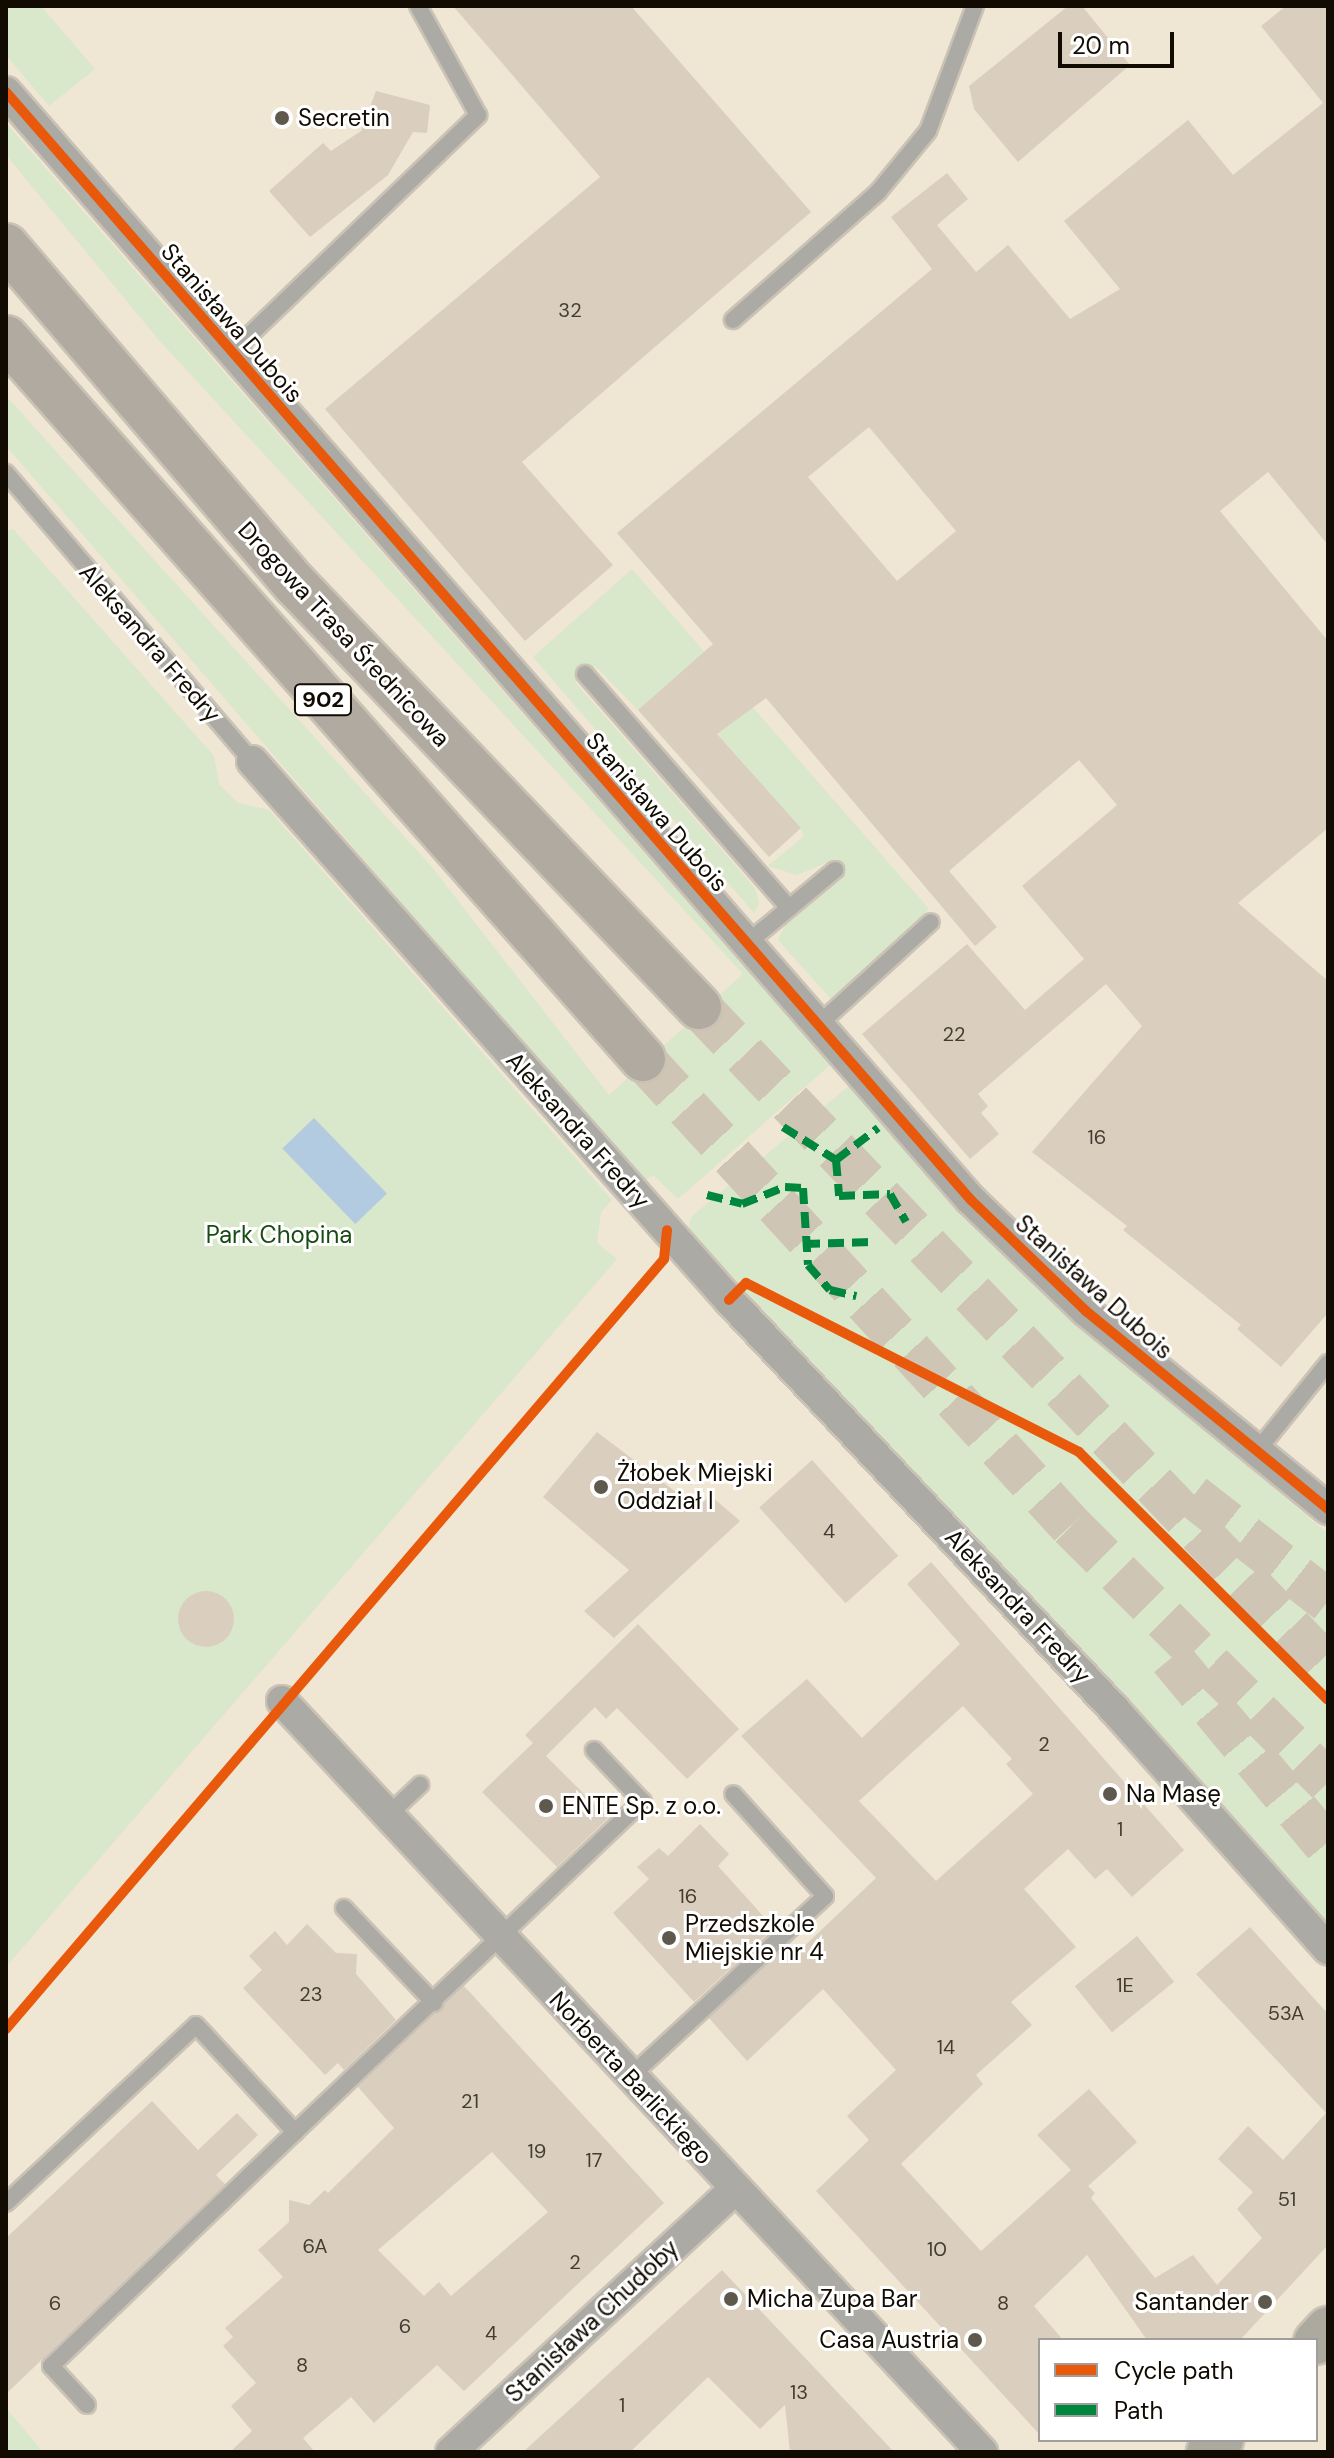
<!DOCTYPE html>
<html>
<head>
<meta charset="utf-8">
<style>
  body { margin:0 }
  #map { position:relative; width:1334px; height:2458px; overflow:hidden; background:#f0e6d4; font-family:"DM Sans",sans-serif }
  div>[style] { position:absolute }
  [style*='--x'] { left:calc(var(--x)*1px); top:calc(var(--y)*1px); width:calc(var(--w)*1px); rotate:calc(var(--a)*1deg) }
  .green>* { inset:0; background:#d9e7ca }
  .water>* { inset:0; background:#b3cbe1; transform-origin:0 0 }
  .building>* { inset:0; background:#dacfbf; transform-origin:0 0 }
  .round { border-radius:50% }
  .primary-tunnel>* { height:44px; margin-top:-22px; transform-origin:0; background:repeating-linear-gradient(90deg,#cfc5b4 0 44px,transparent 0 66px) }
  .roads { filter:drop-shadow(2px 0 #cac2b5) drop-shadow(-2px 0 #cac2b5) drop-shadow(0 2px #cac2b5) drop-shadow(0 -2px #cac2b5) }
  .lane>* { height:16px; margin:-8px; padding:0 8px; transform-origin:8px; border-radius:8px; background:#acaaa4 }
  .street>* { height:30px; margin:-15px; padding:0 15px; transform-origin:15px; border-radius:15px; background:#acaaa4 }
  .secondary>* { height:44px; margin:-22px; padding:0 22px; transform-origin:22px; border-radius:22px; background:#aca99f }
  .primary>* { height:44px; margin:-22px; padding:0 22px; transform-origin:22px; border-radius:22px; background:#b0aaa0 }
  .quiet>* { height:8px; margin-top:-4px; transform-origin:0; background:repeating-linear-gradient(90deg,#00873e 0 16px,transparent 0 24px) }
  .cycleway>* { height:10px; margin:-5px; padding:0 5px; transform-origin:5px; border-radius:5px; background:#e8590c }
  .dots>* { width:22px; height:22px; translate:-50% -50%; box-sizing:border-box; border:4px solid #fff; border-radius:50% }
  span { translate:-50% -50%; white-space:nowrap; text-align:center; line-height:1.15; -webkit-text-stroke:6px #fff; paint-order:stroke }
  .number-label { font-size:20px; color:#433c31 }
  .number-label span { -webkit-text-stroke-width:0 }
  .shield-label span { padding:2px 6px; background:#fff; border:2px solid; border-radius:6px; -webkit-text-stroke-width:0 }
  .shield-label { font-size:22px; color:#110b02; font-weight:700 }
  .poi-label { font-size:24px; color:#110b02 }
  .left { translate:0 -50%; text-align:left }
  .right { translate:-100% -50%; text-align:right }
  .street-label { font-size:24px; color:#110b02 }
  .park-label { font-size:24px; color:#194b14 }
  .frame { position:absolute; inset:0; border:8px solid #110b02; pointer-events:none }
  .legend { position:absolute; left:1038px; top:2338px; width:280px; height:104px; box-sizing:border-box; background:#fff; border:2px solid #a09d9a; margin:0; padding:10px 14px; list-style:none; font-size:24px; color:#110b02 }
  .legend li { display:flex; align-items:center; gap:16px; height:40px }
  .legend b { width:40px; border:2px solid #a09d9a }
  .scale { position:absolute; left:1058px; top:32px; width:116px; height:36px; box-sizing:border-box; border:4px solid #110b02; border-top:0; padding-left:10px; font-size:24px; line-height:28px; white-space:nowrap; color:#110b02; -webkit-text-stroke:6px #fff; paint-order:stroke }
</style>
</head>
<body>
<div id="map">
  <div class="green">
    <i style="clip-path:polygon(6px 6px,41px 6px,95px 69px,49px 106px,6px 55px)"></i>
    <i style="clip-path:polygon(6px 123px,830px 1065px,678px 1199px,653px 1175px,643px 1182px,6px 446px,6px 396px,431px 866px,609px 1095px,743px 974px,158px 339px,6px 155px)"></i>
    <i style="clip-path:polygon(13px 529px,214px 756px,219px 784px,238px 803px,269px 810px,612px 1200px,601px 1212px,597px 1243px,617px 1259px,6px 1967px,6px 531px)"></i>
    <i style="clip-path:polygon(632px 569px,929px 909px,831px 999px,778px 940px,784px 927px,840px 880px,826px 863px,797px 875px,768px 866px,803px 837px,801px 828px,671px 682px,638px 710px,595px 666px,575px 682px,755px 888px,759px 903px,754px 913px,533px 657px)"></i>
    <i style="clip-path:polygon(849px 1086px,972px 1216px,1129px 1365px,1328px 1534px,1328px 1931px,687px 1233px,692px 1216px)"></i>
    <i style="clip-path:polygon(6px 2408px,43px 2452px,6px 2452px)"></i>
  </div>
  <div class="water">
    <i style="left:314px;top:1118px;width:105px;height:44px;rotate:46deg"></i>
  </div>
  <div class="building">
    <i style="clip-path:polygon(453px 6px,631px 6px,811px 212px,522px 462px,613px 565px,525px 641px,325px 409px,600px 177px)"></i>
    <i style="clip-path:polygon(1068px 6px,1082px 6px,1130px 65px,1018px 162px,974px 109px,969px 86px)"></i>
    <i style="clip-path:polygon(evenodd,1286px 6px,1328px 6px,1328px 545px,1268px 472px,1220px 511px,1328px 641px,1328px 828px,1238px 903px,1328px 981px,1328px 1313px,1281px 1367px,1237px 1329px,1241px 1325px,1123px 1230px,1127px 1226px,1032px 1152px,1142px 1026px,1106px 984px,978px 1094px,988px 1106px,981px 1113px,999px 1134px,970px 1159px,862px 1034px,967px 944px,1025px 1010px,1084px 959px,1022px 886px,1117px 805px,1079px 760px,949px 871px,997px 927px,975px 946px,766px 698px,717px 734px,801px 828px,769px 857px,638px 710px,713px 644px,617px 533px,932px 269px,891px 217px,947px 173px,968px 199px,937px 225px,976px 272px,1008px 245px,1070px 319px,1120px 289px,1064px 221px,1188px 120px,1233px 175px,1323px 103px,1261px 26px,1286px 6px,869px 427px,956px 531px,897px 581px,808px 477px,869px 427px)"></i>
    <i style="clip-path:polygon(376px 91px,430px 105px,427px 133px,413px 132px,388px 175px,310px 237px,269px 191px,323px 143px,331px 151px,361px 131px)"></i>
    <i style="clip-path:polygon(597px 1432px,697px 1508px,710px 1495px,740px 1521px,614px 1638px,584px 1611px,629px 1570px,543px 1497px)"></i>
    <i style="left:812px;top:1460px;width:129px;height:71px;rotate:48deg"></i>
    <i style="clip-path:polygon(evenodd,931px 1562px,1184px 1850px,1132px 1897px,1107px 1869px,1095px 1879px,1068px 1849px,1024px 1889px,1076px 1947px,1011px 2002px,1032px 2025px,976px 2075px,983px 2084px,901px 2164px,981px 2251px,1071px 2170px,1037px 2135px,1089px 2089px,1137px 2142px,1088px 2186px,1095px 2193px,1091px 2198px,1155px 2278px,1193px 2255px,1217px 2285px,1262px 2238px,1237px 2209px,1253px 2192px,1218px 2159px,1248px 2126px,1283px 2160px,1326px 2113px,1196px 1974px,1250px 1927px,1328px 2014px,1328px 2245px,1240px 2340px,1147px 2340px,1087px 2255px,1034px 2306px,1063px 2340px,1040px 2340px,1040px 2435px,816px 2191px,869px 2140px,847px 2116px,896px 2070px,823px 1989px,747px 2061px,709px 2018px,789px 1944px,797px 1953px,876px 1878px,741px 1736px,807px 1679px,862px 1738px,960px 1644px,907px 1584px,931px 1562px,963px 1706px,1012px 1759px,1006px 1764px,1033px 1794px,936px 1881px,859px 1801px,963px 1706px)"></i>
    <i class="round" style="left:178px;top:1591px;width:56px;height:56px"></i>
    <i style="clip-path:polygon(638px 1624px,739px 1729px,687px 1779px,617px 1708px,606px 1719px,595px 1707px,546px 1756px,608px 1818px,557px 1867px,482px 1792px,533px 1743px,525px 1735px)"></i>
    <i style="clip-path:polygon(700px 1824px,729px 1854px,718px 1866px,774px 1928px,694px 2002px,613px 1913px,649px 1879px,637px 1867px,659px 1848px,668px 1856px)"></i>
    <i style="clip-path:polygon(307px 1924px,336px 1953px,357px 1954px,356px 1974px,396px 2020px,344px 2070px,338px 2063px,325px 2075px,243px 1988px,262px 1970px,249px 1956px,275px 1931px,287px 1945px)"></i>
    <i style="left:1137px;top:1936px;width:59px;height:80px;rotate:51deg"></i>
    <i style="clip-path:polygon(evenodd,464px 1986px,664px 2203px,464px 2391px,437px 2365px,374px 2423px,351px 2397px,303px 2438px,315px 2452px,230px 2452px,252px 2431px,231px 2406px,256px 2383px,223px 2346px,233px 2337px,225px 2328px,283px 2277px,258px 2250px,289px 2222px,289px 2200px,309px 2205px,325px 2190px,328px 2193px,394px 2128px,358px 2087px,464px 1986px,492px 2152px,548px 2212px,451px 2296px,439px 2282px,424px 2296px,378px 2250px,492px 2152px)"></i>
    <i style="clip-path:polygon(152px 2101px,198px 2150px,237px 2113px,258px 2135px,216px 2175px,225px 2184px,6px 2394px,6px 2238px)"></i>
    <i style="clip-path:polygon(722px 2270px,894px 2452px,790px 2452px,785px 2405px,760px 2429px,708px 2377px,630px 2452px,523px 2452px)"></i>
  </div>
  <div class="primary-tunnel">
    <i style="--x:699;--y:1007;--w:912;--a:46.38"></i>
    <i style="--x:643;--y:1059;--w:633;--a:47.5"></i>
    <i style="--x:1071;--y:1526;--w:363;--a:44.9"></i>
    <i style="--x:1193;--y:1496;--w:171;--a:37.9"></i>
    <i style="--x:1171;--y:1658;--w:246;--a:50.4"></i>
  </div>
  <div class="roads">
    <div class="lane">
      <i style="--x:733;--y:320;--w:193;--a:-41.4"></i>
      <i style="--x:878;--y:192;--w:79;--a:-50.7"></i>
      <i style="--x:928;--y:131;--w:134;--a:-69.4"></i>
      <i style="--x:231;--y:353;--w:343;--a:-43.9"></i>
      <i style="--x:478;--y:115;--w:124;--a:-118.8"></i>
      <i style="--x:6;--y:473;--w:379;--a:49.5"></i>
      <i style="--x:585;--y:674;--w:310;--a:48.9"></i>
      <i style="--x:746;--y:944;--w:116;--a:-39.7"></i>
      <i style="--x:817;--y:1026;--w:154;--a:-42.4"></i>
      <i style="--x:1257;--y:1451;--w:113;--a:-51.1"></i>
      <i style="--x:386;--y:1817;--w:47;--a:-43.3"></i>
      <i style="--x:344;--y:1908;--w:131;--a:46.5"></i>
      <i style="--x:632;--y:2075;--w:263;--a:-42.8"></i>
      <i style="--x:825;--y:1896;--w:137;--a:-132"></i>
      <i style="--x:6;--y:2203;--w:260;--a:-43.1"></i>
      <i style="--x:196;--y:2025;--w:146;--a:47.2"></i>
      <i style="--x:295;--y:2132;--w:480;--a:-43.6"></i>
      <i style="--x:642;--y:1801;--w:70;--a:-133.3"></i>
      <i style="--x:87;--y:2405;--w:53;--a:-132.7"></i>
      <i style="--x:51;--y:2366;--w:338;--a:-43.8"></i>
    </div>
    <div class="street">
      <i style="--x:6;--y:92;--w:1469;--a:48.95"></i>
      <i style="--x:971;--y:1200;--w:160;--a:44"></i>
      <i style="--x:1086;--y:1311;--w:313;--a:39.3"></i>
      <i style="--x:252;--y:761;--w:720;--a:48.49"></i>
      <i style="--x:729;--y:1300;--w:562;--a:46.73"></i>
      <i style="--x:1114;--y:1709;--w:322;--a:48.3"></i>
      <i style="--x:282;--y:1701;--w:1027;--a:47.01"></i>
      <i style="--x:451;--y:2452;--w:386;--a:-42.8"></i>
    </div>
    <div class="secondary">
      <i style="--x:1316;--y:2342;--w:18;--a:-47"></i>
      <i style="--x:1209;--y:2452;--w:17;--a:-45"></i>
    </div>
    <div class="primary">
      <i style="--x:6;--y:246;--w:445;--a:49.5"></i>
      <i style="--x:295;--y:584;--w:585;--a:46.32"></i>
      <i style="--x:6;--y:338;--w:962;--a:48.54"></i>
    </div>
  </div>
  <div class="quiet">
    <i style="--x:783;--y:1127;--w:62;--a:31.9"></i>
    <i style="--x:836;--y:1160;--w:36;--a:85"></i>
    <i style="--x:839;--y:1196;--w:51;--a:-2.2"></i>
    <i style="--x:890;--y:1194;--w:32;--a:60"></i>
    <i style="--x:836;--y:1160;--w:53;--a:-37.3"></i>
    <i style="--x:707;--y:1195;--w:36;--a:14"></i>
    <i style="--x:742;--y:1204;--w:46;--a:-21.6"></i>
    <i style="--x:785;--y:1187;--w:18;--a:3"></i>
    <i style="--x:803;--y:1188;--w:77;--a:86.3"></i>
    <i style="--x:808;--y:1265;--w:33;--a:49"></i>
    <i style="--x:830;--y:1290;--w:27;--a:13"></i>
    <i style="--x:804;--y:1244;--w:68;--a:-1.7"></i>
  </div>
  <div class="cycleway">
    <i style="--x:6;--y:92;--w:1469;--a:48.95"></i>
    <i style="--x:971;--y:1200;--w:160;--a:44"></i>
    <i style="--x:1086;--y:1311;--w:313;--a:39.3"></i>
    <i style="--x:729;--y:1300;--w:24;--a:-45"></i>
    <i style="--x:746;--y:1283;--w:373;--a:26.9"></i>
    <i style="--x:1079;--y:1452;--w:351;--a:44.9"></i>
    <i style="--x:6;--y:2029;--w:1013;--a:-49.48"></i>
    <i style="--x:664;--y:1259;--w:29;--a:-84"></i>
  </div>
  <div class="dots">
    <i style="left:282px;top:118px;background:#5f584c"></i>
    <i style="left:601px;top:1487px;background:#5f584c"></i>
    <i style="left:1110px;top:1794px;background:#5f584c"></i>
    <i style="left:546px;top:1806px;background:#5f584c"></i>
    <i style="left:669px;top:1938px;background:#5f584c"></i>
    <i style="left:731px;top:2299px;background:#5f584c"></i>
    <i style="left:1265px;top:2302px;background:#5f584c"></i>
    <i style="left:975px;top:2340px;background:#5f584c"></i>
  </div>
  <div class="number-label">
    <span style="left:570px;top:310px">32</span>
    <span style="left:954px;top:1034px">22</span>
    <span style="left:1097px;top:1137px">16</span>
    <span style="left:829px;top:1531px">4</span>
    <span style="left:1044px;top:1744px">2</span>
    <span style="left:1120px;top:1829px">1</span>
    <span style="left:688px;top:1896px">16</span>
    <span style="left:1125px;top:1985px">1E</span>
    <span style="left:311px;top:1994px">23</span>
    <span style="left:1286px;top:2013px">53A</span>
    <span style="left:946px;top:2047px">14</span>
    <span style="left:470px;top:2101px">21</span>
    <span style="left:537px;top:2151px">19</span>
    <span style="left:594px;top:2160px">17</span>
    <span style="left:1287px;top:2199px">51</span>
    <span style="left:315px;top:2246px">6A</span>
    <span style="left:937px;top:2249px">10</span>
    <span style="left:575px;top:2262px">2</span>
    <span style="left:55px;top:2303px">6</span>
    <span style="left:1003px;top:2303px">8</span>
    <span style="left:405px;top:2326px">6</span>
    <span style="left:491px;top:2333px">4</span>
    <span style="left:302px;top:2365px">8</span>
    <span style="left:799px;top:2392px">13</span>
    <span style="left:622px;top:2405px">1</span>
  </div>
  <div class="shield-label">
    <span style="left:323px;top:700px">902</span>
  </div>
  <div class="poi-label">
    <span class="left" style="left:298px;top:118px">Secretin</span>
    <span class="left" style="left:617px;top:1487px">Żłobek Miejski<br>Oddział I</span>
    <span class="left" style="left:1126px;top:1794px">Na Masę</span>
    <span class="left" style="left:562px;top:1806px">ENTE Sp. z o.o.</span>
    <span class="left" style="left:685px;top:1938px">Przedszkole<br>Miejskie nr 4</span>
    <span class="left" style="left:747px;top:2299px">Micha Zupa Bar</span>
    <span class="right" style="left:1249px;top:2302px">Santander</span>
    <span class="right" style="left:959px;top:2340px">Casa Austria</span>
  </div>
  <div class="street-label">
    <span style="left:232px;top:323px;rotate:49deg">Stanisława Dubois</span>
    <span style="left:344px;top:634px;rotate:47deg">Drogowa Trasa Średnicowa</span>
    <span style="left:150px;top:643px;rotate:49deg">Aleksandra Fredry</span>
    <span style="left:657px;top:812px;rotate:49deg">Stanisława Dubois</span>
    <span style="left:578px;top:1130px;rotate:48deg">Aleksandra Fredry</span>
    <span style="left:1094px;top:1287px;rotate:42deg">Stanisława Dubois</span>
    <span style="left:1018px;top:1606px;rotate:47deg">Aleksandra Fredry</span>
    <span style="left:631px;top:2078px;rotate:47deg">Norberta Barlickiego</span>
    <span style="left:592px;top:2321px;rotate:-43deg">Stanisława Chudoby</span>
  </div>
  <div class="park-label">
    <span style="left:279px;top:1235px">Park Chopina</span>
  </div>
  <div class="frame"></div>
  <ul class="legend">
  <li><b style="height:10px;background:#e8590c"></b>Cycle path</li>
  <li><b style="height:10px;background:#00873e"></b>Path</li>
  </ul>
  <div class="scale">20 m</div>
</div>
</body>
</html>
